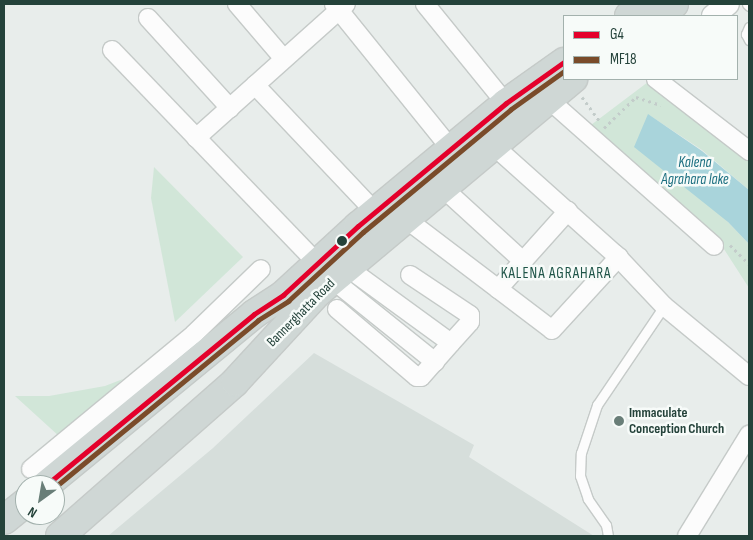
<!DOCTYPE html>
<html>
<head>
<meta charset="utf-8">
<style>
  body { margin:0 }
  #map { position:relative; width:753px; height:540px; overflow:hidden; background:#e8edeb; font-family:"Sofia Sans Condensed",sans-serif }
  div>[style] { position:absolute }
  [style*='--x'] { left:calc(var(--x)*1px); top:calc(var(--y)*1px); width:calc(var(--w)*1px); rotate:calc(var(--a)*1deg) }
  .built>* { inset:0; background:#d6dedb }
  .green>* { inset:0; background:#d1e6d8 }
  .water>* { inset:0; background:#a9d4db }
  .path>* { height:3px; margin-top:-1.5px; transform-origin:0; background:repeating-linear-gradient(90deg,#c3ccca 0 2.5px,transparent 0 6.5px) }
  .roads { filter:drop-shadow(1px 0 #c5cac8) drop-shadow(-1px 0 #c5cac8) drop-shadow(0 1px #c5cac8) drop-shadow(0 -1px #c5cac8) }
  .service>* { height:9px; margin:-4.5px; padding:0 4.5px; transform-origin:4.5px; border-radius:4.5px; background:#fcfcfc }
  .minor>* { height:18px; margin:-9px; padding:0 9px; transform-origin:9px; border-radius:9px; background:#fcfcfc }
  .tertiary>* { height:22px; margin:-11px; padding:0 11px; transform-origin:11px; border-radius:11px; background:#fcfcfc }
  .primary>* { height:28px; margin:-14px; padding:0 14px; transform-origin:14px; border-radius:14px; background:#cfd7d5 }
  .bus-1>* { height:5px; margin:-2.5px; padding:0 2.5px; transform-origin:2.5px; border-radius:2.5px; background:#e4002b }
  .bus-2>* { height:5px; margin:-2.5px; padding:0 2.5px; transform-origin:2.5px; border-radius:2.5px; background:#7a4b2a }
  .dots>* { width:14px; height:14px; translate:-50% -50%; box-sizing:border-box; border:2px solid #f7fbf9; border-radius:50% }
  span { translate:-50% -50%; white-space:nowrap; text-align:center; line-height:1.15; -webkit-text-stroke:5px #f7fbf9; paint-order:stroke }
  .street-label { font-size:14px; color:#24423a }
  .poi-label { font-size:14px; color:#24423a; font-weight:700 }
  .left { translate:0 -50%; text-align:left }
  .water-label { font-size:15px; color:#1c6f80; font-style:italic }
  .neighbourhood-label { font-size:15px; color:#1f5548; letter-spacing:1px }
  .frame { position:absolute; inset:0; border:5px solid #24423a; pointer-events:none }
  .legend { position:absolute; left:563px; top:15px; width:175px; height:65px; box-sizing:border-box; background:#f7fbf9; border:1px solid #a3b1ad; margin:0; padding:6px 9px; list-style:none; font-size:15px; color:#24423a }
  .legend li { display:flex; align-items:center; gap:10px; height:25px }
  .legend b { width:25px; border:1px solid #a3b1ad }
  .north { position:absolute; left:15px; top:475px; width:50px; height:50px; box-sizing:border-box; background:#f7fbf9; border:1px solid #a3b1ad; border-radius:50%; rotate:212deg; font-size:14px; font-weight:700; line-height:20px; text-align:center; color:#24423a }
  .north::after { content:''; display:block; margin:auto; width:18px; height:22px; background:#697e78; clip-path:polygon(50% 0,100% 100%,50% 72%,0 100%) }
</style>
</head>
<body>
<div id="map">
  <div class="built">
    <i style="clip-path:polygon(314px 353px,474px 445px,469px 457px,594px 536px,108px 536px,213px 448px)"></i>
  </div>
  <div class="green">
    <i style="clip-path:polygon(648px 82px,728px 139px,749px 160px,749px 190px,702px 150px,649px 115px,728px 222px,749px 244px,749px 288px,722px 246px,587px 128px)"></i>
    <i style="clip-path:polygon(154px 167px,243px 257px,175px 322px,151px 198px)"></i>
    <i style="clip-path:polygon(123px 379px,60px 437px,15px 396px,49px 396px,105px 386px)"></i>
  </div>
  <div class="water">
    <i style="clip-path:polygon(648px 114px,702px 151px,749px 190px,749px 244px,728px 222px,634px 147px)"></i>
  </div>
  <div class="path">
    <i style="--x:582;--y:97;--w:29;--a:54"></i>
    <i style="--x:604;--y:128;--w:45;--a:-44.1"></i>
    <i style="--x:636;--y:97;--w:26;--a:18"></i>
    <i style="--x:730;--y:245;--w:27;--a:45"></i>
  </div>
  <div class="roads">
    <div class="service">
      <i style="--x:747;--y:4;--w:3;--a:45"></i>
      <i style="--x:749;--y:27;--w:8;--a:113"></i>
      <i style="--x:746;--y:34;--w:7;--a:63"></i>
      <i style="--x:608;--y:536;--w:11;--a:-100"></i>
      <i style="--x:606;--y:525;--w:32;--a:-125"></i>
      <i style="--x:588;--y:499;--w:24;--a:-109"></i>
      <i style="--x:580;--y:476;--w:23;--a:-88"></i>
      <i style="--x:581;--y:453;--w:51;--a:-71.6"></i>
      <i style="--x:597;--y:405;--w:120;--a:-55.9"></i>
    </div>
    <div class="minor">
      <i style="--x:237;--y:4;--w:72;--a:49.5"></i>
      <i style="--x:334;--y:4;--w:186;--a:51.1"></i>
      <i style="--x:425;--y:4;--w:138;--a:50.9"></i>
      <i style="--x:148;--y:18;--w:122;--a:47.7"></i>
      <i style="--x:112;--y:50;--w:298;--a:46.1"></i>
      <i style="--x:656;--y:79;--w:118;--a:37.7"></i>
      <i style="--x:255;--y:85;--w:175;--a:46.6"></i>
      <i style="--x:547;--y:98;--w:223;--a:41.5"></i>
      <i style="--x:196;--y:138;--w:201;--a:-41.8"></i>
      <i style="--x:494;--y:146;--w:162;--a:41.8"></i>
      <i style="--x:615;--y:254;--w:71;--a:46.7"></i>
      <i style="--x:664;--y:306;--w:110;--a:39.5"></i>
      <i style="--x:443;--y:188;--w:108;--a:42.4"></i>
      <i style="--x:406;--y:219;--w:183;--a:37.2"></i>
      <i style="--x:552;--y:330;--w:99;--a:-47.5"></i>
      <i style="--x:348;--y:268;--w:127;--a:36.1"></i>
      <i style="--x:451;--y:343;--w:28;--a:-48"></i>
      <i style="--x:470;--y:322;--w:7;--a:-90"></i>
      <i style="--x:470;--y:315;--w:72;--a:-146.3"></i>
      <i style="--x:333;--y:280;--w:131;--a:38.8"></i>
      <i style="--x:498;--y:289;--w:105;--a:-48.1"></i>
      <i style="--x:337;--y:309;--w:105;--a:40.4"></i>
      <i style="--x:417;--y:377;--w:4;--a:0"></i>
      <i style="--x:421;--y:377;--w:45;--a:-48.6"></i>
      <i style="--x:31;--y:469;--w:212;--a:-39.6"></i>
      <i style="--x:194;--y:334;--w:93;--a:-44.1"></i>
      <i style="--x:687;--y:536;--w:119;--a:-58.5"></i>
    </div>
    <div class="tertiary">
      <i style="--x:713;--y:16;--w:19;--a:-39"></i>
    </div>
    <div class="primary">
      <i style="--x:629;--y:16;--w:21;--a:-35"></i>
      <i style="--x:658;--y:16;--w:20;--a:-37"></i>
      <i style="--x:46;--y:485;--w:269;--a:-39.4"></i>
      <i style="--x:254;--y:314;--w:35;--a:-33"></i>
      <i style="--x:283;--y:295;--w:102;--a:-42.6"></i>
      <i style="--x:358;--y:226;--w:192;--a:-39.7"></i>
      <i style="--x:506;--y:103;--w:71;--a:-35.3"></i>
      <i style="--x:4;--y:520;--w:27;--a:-39"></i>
      <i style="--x:60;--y:536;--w:233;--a:-41.3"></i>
      <i style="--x:235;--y:382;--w:121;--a:-47.3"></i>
      <i style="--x:317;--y:293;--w:334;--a:-39.9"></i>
    </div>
  </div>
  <div class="bus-1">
    <i style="--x:46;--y:485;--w:269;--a:-39.4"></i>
    <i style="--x:254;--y:314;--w:35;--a:-33"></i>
    <i style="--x:283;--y:295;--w:102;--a:-42.6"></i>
    <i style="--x:358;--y:226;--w:192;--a:-39.7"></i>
    <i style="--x:506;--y:103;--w:71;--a:-35.3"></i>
  </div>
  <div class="bus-2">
    <i style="--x:55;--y:487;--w:263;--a:-39.4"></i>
    <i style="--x:258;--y:320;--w:36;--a:-32"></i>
    <i style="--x:288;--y:301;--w:102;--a:-42.6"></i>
    <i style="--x:363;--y:232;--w:192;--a:-39.7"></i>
    <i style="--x:511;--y:109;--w:65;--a:-35.6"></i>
  </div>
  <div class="dots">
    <i style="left:342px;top:241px;background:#24423a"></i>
    <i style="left:619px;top:421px;background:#697e78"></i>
  </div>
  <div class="street-label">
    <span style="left:301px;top:313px;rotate:-45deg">Bannerghatta Road</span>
  </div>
  <div class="poi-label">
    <span class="left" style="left:629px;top:421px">Immaculate<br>Conception Church</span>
  </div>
  <div class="water-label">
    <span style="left:695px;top:171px">Kalena<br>Agrahara lake</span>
  </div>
  <div class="neighbourhood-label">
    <span style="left:556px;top:274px">KALENA AGRAHARA</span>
  </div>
  <div class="frame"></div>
  <ul class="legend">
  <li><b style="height:6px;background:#e4002b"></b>G4</li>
  <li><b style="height:6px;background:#7a4b2a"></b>MF18</li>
  </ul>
  <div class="north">N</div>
</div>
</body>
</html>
